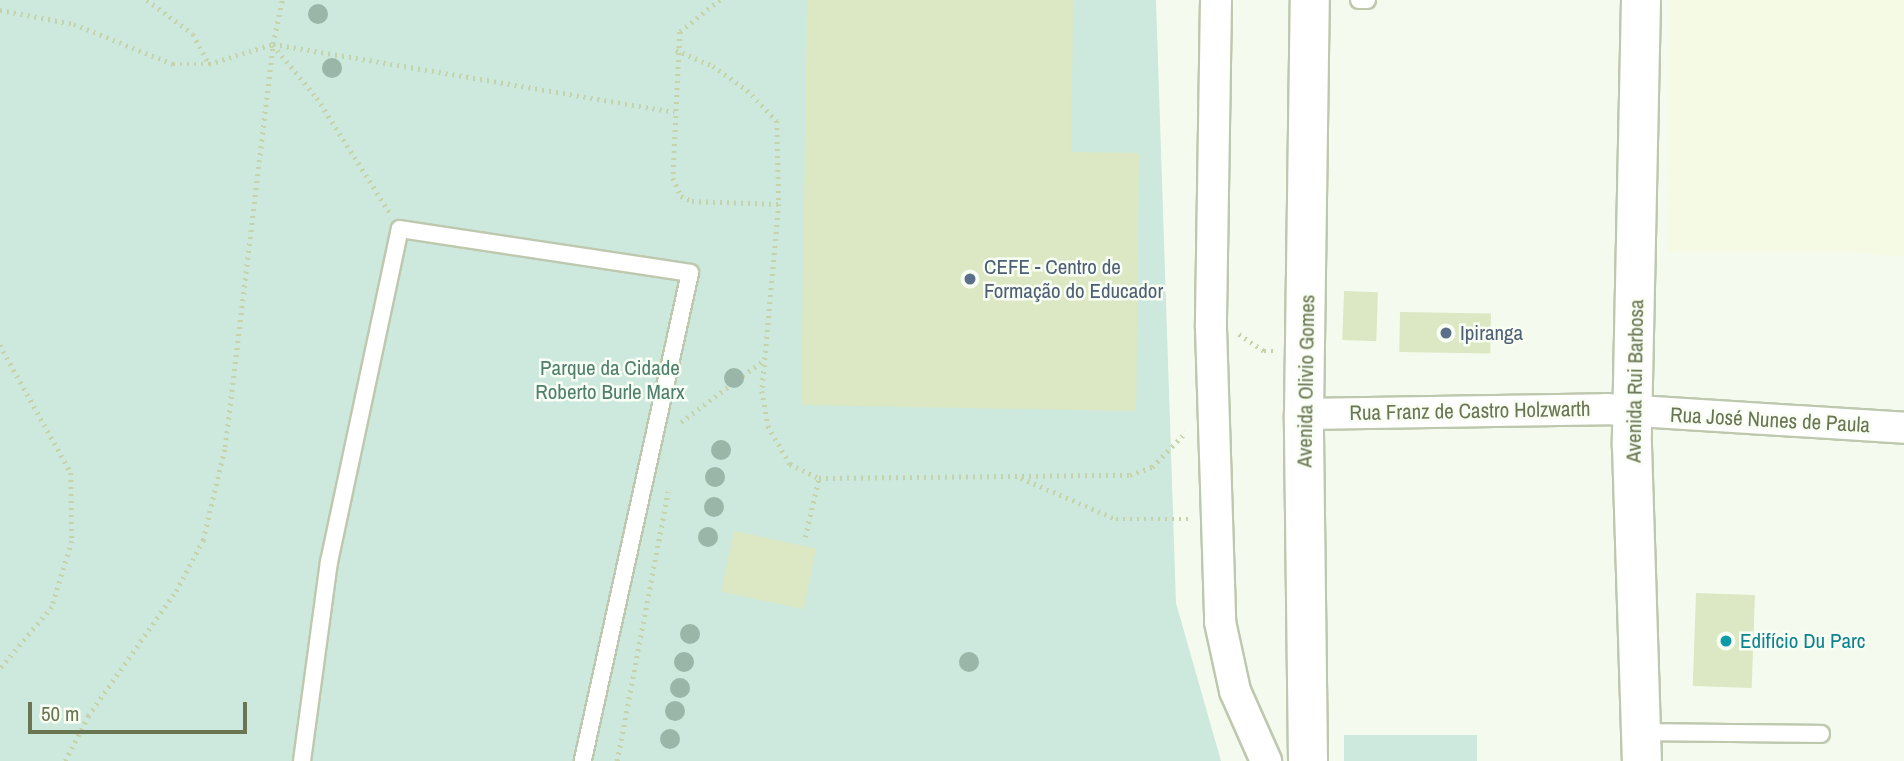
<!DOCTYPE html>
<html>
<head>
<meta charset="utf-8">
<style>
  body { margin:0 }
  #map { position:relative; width:1904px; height:761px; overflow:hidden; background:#f4fbee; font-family:"Archivo Narrow",sans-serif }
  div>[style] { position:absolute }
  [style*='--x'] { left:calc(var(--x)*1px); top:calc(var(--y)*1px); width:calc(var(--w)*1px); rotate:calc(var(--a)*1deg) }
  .commercial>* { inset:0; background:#f4fae3 }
  .green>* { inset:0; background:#cde8dc; transform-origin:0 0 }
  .building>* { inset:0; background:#dbe8c3; transform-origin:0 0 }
  .path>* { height:4.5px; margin-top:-2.25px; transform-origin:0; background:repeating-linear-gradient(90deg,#c5d3ab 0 2px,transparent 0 7px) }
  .roads { filter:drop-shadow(2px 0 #bec8ae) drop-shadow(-2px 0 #bec8ae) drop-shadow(0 2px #bec8ae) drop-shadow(0 -2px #bec8ae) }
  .lane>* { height:16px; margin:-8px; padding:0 8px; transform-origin:8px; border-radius:8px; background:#fff }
  .street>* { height:30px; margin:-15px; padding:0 15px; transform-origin:15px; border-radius:15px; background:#fff }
  .secondary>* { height:38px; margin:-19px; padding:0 19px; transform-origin:19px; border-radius:19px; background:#fff }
  .trees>* { width:20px; height:20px; margin:-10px; border-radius:50%; background:#99b6a8 }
  .dots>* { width:19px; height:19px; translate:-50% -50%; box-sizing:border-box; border:4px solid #f8fef4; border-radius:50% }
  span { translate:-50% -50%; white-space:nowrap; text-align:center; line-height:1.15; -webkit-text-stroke:5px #f8fef4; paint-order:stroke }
  .service-label { font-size:21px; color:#4e5e75 }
  .left { translate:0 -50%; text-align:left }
  .park-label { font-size:21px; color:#4e7e6e }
  .street-label { font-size:21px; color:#6a7552 }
  .culture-label { font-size:21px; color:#0d838f }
  .scale { position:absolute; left:28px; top:702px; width:219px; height:32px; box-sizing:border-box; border:4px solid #6a7552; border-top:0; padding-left:9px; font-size:21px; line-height:24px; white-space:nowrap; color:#6a7552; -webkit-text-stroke:5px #f8fef4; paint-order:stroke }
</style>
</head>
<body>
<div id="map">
  <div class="commercial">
    <i style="clip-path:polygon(1669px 0,1904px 0,1904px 257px,1854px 252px,1667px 252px)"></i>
  </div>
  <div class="green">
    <i style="clip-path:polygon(0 0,1156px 0,1176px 603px,1221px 761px,0 761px)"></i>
    <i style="left:1344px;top:735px;width:133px;height:26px"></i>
  </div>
  <div class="building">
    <i style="clip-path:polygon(807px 0,1073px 0,1071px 152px,1139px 153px,1136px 411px,801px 405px)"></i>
    <i style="left:1344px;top:291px;width:34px;height:49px;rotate:2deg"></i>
    <i style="left:1400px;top:312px;width:91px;height:40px;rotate:1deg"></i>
    <i style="left:734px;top:531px;width:84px;height:62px;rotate:12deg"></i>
    <i style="left:1696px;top:593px;width:59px;height:93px;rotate:2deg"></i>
  </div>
  <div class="path">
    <i style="--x:147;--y:0;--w:57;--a:36.5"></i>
    <i style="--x:193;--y:34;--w:34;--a:62"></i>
    <i style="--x:720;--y:0;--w:51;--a:141.3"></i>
    <i style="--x:680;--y:32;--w:146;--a:92.7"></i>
    <i style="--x:673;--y:178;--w:20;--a:66"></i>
    <i style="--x:681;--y:196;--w:12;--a:24"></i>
    <i style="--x:692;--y:201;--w:87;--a:2"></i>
    <i style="--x:0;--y:10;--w:75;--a:10.7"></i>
    <i style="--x:74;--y:24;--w:107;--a:22"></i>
    <i style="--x:173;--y:64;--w:36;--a:0"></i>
    <i style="--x:209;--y:64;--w:67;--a:-17.4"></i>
    <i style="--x:273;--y:44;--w:407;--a:9.6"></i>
    <i style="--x:273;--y:45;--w:69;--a:50.3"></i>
    <i style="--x:317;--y:98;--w:136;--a:57.6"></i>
    <i style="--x:676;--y:50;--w:40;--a:23.4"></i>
    <i style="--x:713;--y:66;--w:42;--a:35.2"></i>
    <i style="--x:747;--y:90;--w:43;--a:45.9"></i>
    <i style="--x:777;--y:121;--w:83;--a:88.6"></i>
    <i style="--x:779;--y:204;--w:188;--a:95.2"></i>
    <i style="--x:762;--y:391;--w:36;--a:80"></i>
    <i style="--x:768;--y:426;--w:44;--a:59.9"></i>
    <i style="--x:790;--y:464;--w:32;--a:26"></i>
    <i style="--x:819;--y:478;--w:311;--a:-0.6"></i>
    <i style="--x:1130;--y:475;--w:23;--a:-20"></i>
    <i style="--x:1152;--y:467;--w:49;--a:-45.8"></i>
    <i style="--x:1239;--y:334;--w:30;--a:34"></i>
    <i style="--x:1264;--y:351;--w:10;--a:0"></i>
    <i style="--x:0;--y:345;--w:146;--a:61"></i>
    <i style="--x:71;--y:473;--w:68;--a:89.2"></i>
    <i style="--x:72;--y:541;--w:69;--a:106.9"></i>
    <i style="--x:52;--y:607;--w:81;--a:130"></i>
    <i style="--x:681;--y:422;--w:104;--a:-36.8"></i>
    <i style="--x:1021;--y:478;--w:103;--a:23.3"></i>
    <i style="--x:1116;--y:519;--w:73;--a:0"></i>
    <i style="--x:805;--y:537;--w:61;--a:-76.7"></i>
    <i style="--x:65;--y:761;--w:51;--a:-62.9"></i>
    <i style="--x:88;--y:716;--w:153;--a:-54.9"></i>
    <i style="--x:176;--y:591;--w:58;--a:-62.1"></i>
    <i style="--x:203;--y:540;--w:96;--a:-76.7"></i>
    <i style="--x:225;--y:447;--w:406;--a:-83.2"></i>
    <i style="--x:273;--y:44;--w:45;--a:-78.4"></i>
    <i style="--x:617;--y:761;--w:274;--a:-79.3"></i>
  </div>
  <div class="roads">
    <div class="lane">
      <i style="--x:1359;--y:0;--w:8;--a:0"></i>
      <i style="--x:1642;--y:732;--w:179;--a:0.6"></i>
      <i style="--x:302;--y:761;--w:201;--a:-82.3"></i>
      <i style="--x:329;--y:562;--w:340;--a:-78"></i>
      <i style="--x:400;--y:229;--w:293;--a:8.6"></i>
      <i style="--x:690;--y:273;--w:500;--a:102.4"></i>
    </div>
    <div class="street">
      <i style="--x:1216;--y:0;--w:328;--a:90.9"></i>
      <i style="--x:1211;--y:328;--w:294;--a:88.2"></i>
      <i style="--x:1220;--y:622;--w:71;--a:77.7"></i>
      <i style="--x:1235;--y:691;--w:77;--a:66.1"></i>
      <i style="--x:1304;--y:414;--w:302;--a:-0.9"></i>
      <i style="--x:1606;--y:409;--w:299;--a:3.6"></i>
    </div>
    <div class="secondary">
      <i style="--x:1641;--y:0;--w:446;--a:91.2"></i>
      <i style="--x:1632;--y:446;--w:315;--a:88.2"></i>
      <i style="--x:1308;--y:761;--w:347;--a:-90.7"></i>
      <i style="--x:1304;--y:414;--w:414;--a:-89.2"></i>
    </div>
  </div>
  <div class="trees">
    <i style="left:318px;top:14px"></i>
    <i style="left:332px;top:68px"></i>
    <i style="left:734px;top:378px"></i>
    <i style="left:721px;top:450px"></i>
    <i style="left:715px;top:477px"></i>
    <i style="left:714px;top:507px"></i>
    <i style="left:708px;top:537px"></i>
    <i style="left:690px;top:634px"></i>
    <i style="left:684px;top:662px"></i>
    <i style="left:969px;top:662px"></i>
    <i style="left:680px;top:688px"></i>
    <i style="left:675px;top:711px"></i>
    <i style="left:670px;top:739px"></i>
  </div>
  <div class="dots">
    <i style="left:970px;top:279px;background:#5c6f8a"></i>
    <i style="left:1446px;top:333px;background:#5c6f8a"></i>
    <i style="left:1726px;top:641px;background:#0f9aa8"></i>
  </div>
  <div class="service-label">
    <span class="left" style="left:984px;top:279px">CEFE - Centro de<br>Formação do Educador</span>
    <span class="left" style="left:1460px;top:333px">Ipiranga</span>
  </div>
  <div class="park-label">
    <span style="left:610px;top:380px">Parque da Cidade<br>Roberto Burle Marx</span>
  </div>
  <div class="street-label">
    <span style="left:1306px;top:381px;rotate:-89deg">Avenida Olivio Gomes</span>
    <span style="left:1635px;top:381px;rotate:-89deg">Avenida Rui Barbosa</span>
    <span style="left:1470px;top:411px;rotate:-1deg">Rua Franz de Castro Holzwarth</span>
    <span style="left:1770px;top:420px;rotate:3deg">Rua José Nunes de Paula</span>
  </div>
  <div class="culture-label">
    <span class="left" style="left:1740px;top:641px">Edifício Du Parc</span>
  </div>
  <div class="scale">50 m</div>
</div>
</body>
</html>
